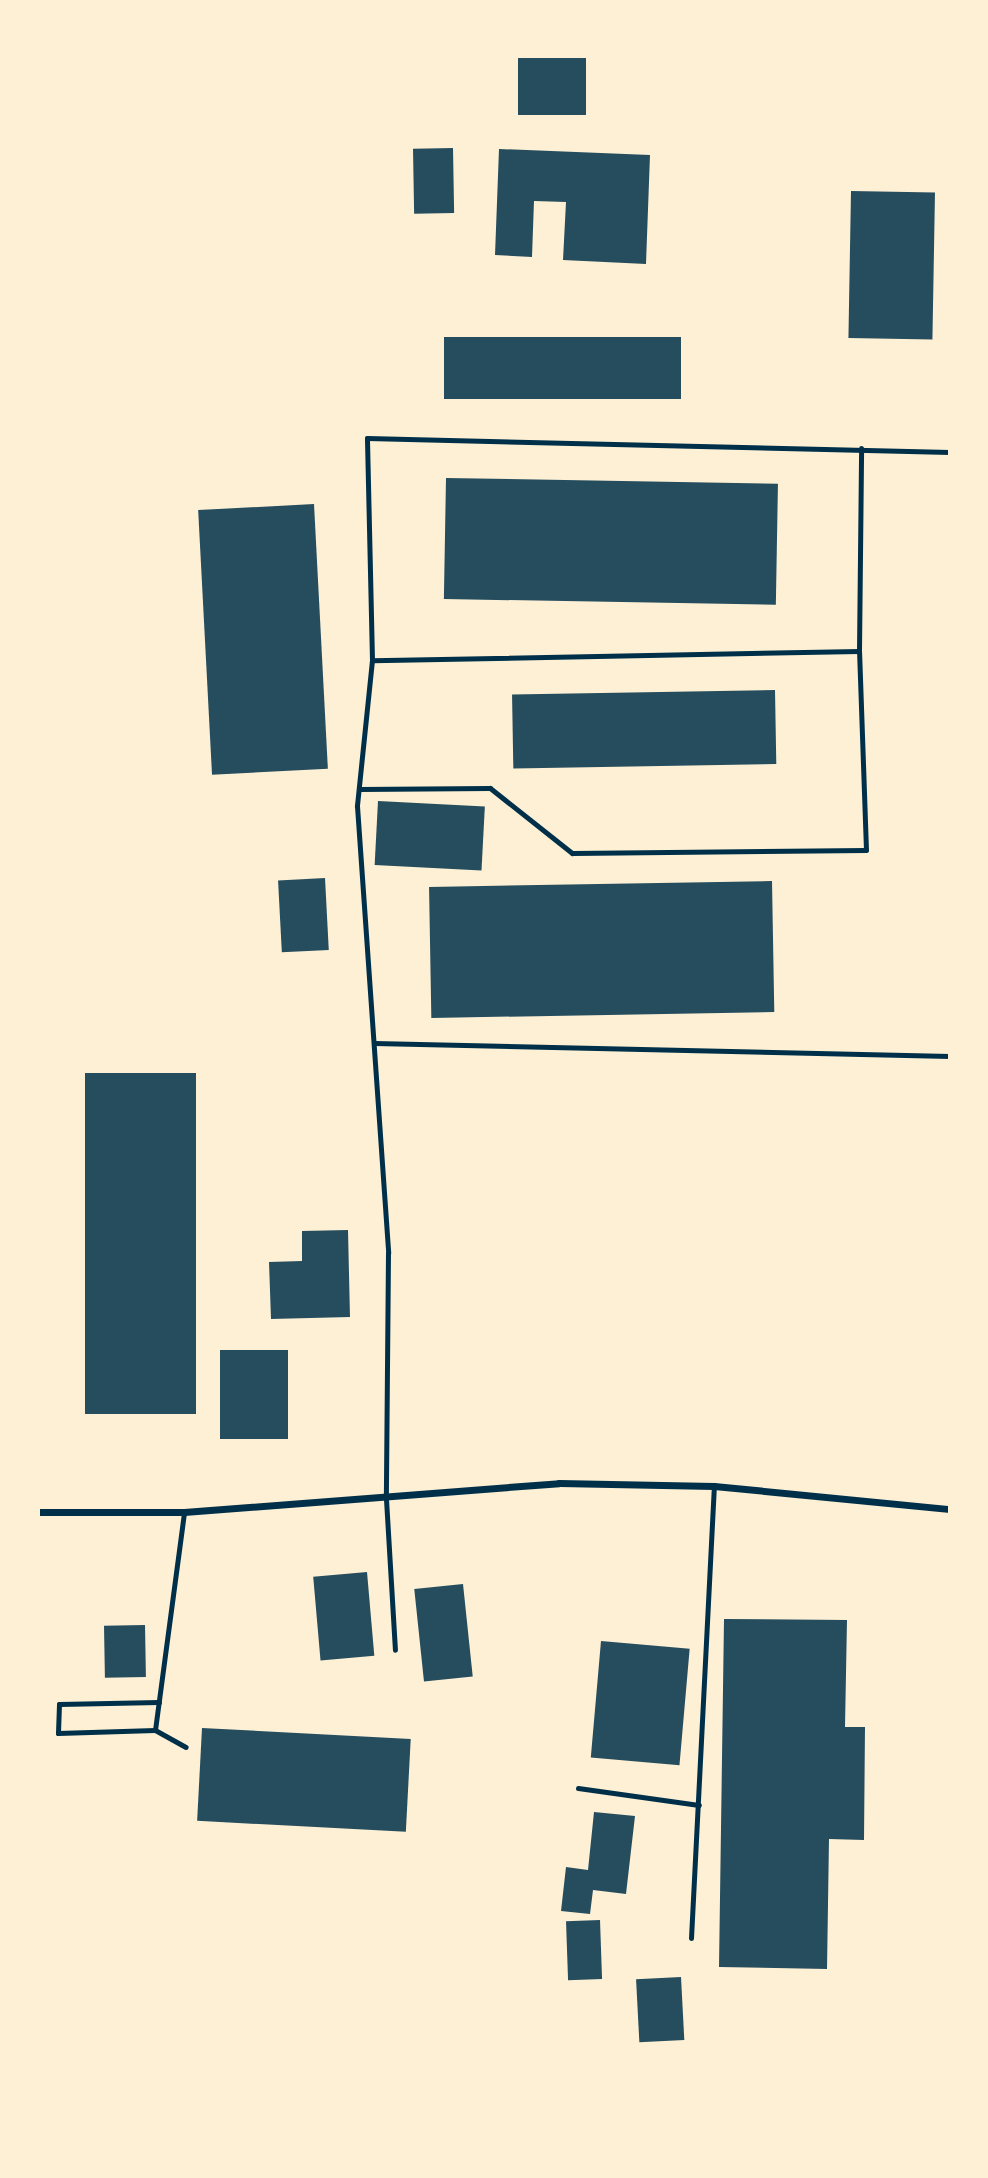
<!DOCTYPE html>
<html>
<head>
<meta charset="utf-8">
<style>
  body { margin:0 }
  #map { position:relative; width:988px; height:2178px; overflow:hidden; background:#fdf0d5; font-family:Arial,sans-serif }
  div>[style] { position:absolute }
  [style*='--x'] { left:calc(var(--x)*1px); top:calc(var(--y)*1px); width:calc(var(--w)*1px); rotate:calc(var(--a)*1deg) }
  .building>* { inset:0; background:#264d5e; transform-origin:0 0 }
  .service>* { height:5px; margin:-2.5px; padding:0 2.5px; transform-origin:2.5px; border-radius:2.5px; background:#003049 }
  .minor>* { height:7px; margin:-3.5px; padding:0 3.5px; transform-origin:3.5px; border-radius:3.5px; background:#003049 }
  span { translate:-50% -50%; white-space:nowrap; text-align:center; line-height:1.15; -webkit-text-stroke:5px #fdf0d5; paint-order:stroke }
  .frame { position:absolute; inset:0; border:40px solid #fdf0d5; pointer-events:none }
</style>
</head>
<body>
<div id="map">
  <div class="building">
    <i style="left:518px;top:58px;width:68px;height:57px"></i>
    <i style="left:453px;top:148px;width:65px;height:40px;rotate:89deg"></i>
    <i style="clip-path:polygon(499px 149px,650px 155px,646px 264px,563px 260px,566px 202px,534px 201px,532px 257px,495px 255px)"></i>
    <i style="left:851px;top:191px;width:84px;height:147px;rotate:1deg"></i>
    <i style="left:444px;top:337px;width:237px;height:62px"></i>
    <i style="left:446px;top:478px;width:332px;height:121px;rotate:1deg"></i>
    <i style="left:314px;top:504px;width:265px;height:116px;rotate:87deg"></i>
    <i style="left:775px;top:690px;width:74px;height:263px;rotate:89deg"></i>
    <i style="left:378px;top:801px;width:107px;height:64px;rotate:3deg"></i>
    <i style="left:325px;top:878px;width:72px;height:47px;rotate:87deg"></i>
    <i style="left:772px;top:881px;width:131px;height:343px;rotate:89deg"></i>
    <i style="left:196px;top:1073px;width:341px;height:111px;rotate:90deg"></i>
    <i style="clip-path:polygon(348px 1230px,350px 1317px,271px 1319px,269px 1262px,302px 1261px,302px 1231px)"></i>
    <i style="left:288px;top:1350px;width:89px;height:68px;rotate:90deg"></i>
    <i style="left:367px;top:1572px;width:84px;height:54px;rotate:85deg"></i>
    <i style="left:463px;top:1584px;width:93px;height:49px;rotate:84deg"></i>
    <i style="clip-path:polygon(724px 1619px,847px 1620px,845px 1727px,865px 1727px,864px 1840px,829px 1839px,827px 1969px,719px 1967px)"></i>
    <i style="left:145px;top:1625px;width:52px;height:41px;rotate:89deg"></i>
    <i style="left:601px;top:1641px;width:89px;height:117px;rotate:5deg"></i>
    <i style="left:202px;top:1728px;width:209px;height:93px;rotate:3deg"></i>
    <i style="clip-path:polygon(594px 1812px,635px 1816px,626px 1894px,593px 1890px,590px 1914px,561px 1911px,566px 1867px,588px 1870px)"></i>
    <i style="left:600px;top:1920px;width:59px;height:34px;rotate:88deg"></i>
    <i style="left:681px;top:1977px;width:63px;height:45px;rotate:87deg"></i>
  </div>
  <div class="service">
    <i style="--x:859;--y:651;--w:203;--a:-89.4"></i>
    <i style="--x:372;--y:660;--w:222;--a:-91.3"></i>
    <i style="--x:367;--y:438;--w:583;--a:1.38"></i>
    <i style="--x:359;--y:789;--w:131;--a:-0.4"></i>
    <i style="--x:490;--y:788;--w:105;--a:38.4"></i>
    <i style="--x:572;--y:853;--w:294;--a:-0.6"></i>
    <i style="--x:866;--y:850;--w:199;--a:-92"></i>
    <i style="--x:859;--y:651;--w:487;--a:178.9"></i>
    <i style="--x:372;--y:660;--w:147;--a:95.9"></i>
    <i style="--x:357;--y:806;--w:448;--a:86"></i>
    <i style="--x:388;--y:1253;--w:246;--a:90.5"></i>
    <i style="--x:386;--y:1499;--w:151;--a:86.6"></i>
    <i style="--x:374;--y:1043;--w:576;--a:1.29"></i>
    <i style="--x:159;--y:1702;--w:100;--a:178.9"></i>
    <i style="--x:59;--y:1704;--w:29;--a:92"></i>
    <i style="--x:58;--y:1733;--w:97;--a:-1.8"></i>
    <i style="--x:155;--y:1730;--w:35;--a:29"></i>
    <i style="--x:155;--y:1730;--w:220;--a:-82.4"></i>
    <i style="--x:578;--y:1788;--w:122;--a:8"></i>
    <i style="--x:691;--y:1938;--w:453;--a:-87.1"></i>
  </div>
  <div class="minor">
    <i style="--x:38;--y:1512;--w:146;--a:0"></i>
    <i style="--x:184;--y:1512;--w:376;--a:-4.4"></i>
    <i style="--x:559;--y:1483;--w:155;--a:1.1"></i>
    <i style="--x:714;--y:1486;--w:237;--a:5.6"></i>
  </div>
  <div class="frame"></div>
</div>
</body>
</html>
